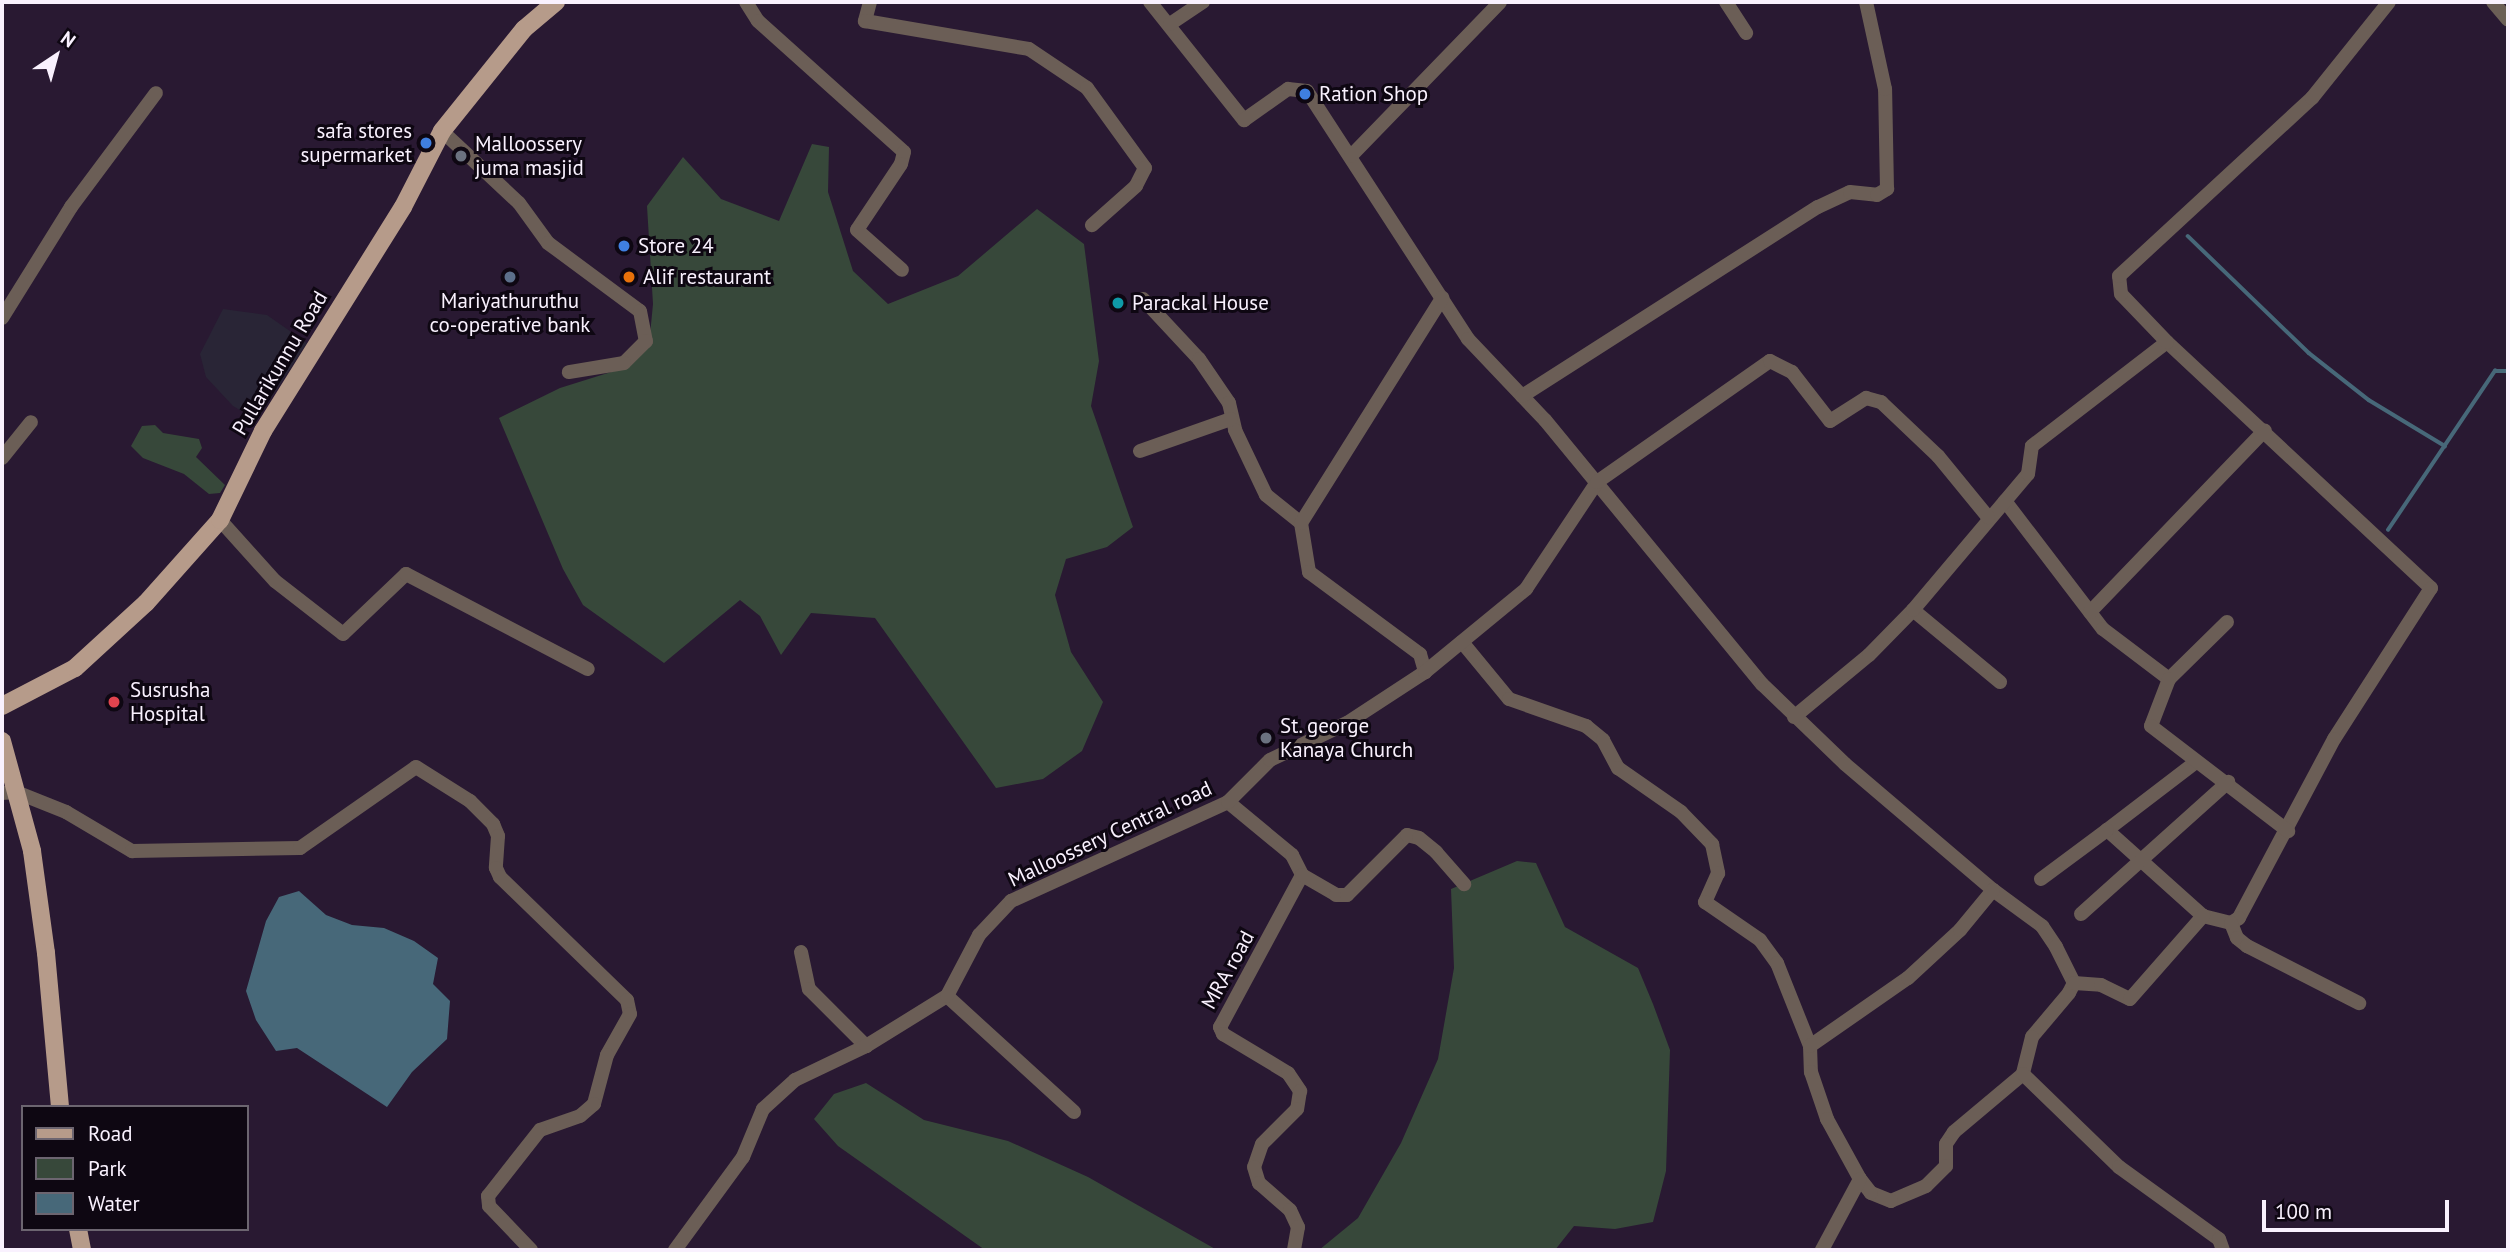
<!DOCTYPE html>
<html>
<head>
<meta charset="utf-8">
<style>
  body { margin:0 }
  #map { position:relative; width:2510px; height:1252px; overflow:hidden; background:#291932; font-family:"PT Sans",sans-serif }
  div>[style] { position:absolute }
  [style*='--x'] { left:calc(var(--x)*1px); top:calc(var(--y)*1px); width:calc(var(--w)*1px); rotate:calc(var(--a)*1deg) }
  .industrial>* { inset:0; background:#292536 }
  .green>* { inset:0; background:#37483a }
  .water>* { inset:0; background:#476879 }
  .stream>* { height:3.5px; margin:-1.75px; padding:0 1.75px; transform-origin:1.75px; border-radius:1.75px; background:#476879 }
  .minor>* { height:14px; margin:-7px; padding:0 7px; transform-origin:7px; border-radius:7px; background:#6b5e56 }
  .major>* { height:18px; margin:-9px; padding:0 9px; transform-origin:9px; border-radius:9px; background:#b69b8a }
  .dots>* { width:19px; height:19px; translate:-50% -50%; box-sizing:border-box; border:4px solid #0e0712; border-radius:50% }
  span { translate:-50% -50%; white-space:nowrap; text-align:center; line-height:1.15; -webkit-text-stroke:6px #0e0712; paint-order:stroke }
  .poi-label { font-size:21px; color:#f9f1fe }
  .left { translate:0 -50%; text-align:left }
  .right { translate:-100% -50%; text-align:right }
  .street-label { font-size:21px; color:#f9f1fe }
  .frame { position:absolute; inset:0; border:4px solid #f9f1fe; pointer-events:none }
  .legend { position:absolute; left:21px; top:1105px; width:228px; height:126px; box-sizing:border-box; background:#0e0712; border:2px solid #6c6570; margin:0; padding:9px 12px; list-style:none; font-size:21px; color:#f9f1fe }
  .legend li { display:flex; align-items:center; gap:14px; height:35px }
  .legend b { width:35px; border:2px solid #6c6570 }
  .north { position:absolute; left:21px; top:21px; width:70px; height:70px; -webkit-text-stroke:5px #0e0712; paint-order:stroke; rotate:36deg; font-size:19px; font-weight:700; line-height:28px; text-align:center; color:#f9f1fe }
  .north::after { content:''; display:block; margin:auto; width:24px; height:32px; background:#f9f1fe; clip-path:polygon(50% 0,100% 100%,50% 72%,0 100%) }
  .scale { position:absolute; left:2262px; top:1200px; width:187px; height:32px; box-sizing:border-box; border:4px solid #f9f1fe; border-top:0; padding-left:9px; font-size:21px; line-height:24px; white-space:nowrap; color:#f9f1fe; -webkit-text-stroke:5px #0e0712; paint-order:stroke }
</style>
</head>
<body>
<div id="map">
  <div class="industrial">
    <i style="clip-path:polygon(223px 309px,267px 315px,307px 343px,257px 420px,233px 406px,206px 377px,200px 354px)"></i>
  </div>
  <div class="green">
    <i style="clip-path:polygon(812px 144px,829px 147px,828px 192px,853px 271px,888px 304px,958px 276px,1037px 209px,1084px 244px,1099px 361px,1091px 406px,1133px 527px,1107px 547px,1066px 559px,1055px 595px,1071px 652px,1103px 702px,1082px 751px,1043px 779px,996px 788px,875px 618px,811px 613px,781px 655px,760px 616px,740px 600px,664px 663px,583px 605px,563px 569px,499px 418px,560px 388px,627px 367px,649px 345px,653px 304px,647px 206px,683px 157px,721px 199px,779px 221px)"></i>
    <i style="clip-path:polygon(155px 425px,163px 433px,199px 439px,202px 448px,196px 457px,225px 485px,220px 493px,209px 494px,184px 474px,143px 458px,131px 446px,142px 426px)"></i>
    <i style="clip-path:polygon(1517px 861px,1536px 863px,1565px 927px,1638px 968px,1653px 1004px,1670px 1050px,1666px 1171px,1653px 1222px,1615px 1229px,1574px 1226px,1555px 1250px,1319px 1250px,1358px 1218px,1401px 1143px,1438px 1059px,1454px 968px,1451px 889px)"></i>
    <i style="clip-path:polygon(866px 1083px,924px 1120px,1008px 1141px,1088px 1177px,1217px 1250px,985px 1250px,838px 1146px,814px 1119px,834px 1094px)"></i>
  </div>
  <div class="water">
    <i style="clip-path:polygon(299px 891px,326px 915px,352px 925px,384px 928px,414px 941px,438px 958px,433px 984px,450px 1001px,447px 1039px,412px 1072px,387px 1107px,297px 1048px,276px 1051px,256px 1020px,246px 991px,266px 921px,279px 897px)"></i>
  </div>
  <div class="stream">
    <i style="--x:2188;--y:236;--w:168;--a:44"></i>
    <i style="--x:2309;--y:353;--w:76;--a:38.1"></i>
    <i style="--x:2369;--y:400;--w:89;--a:31.2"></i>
    <i style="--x:2388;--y:530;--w:192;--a:-56.1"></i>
    <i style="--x:2495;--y:371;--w:13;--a:0"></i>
  </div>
  <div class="minor">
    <i style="--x:746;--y:2;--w:22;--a:58"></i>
    <i style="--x:758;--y:21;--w:196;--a:41.9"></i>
    <i style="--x:904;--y:152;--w:12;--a:104"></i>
    <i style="--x:901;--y:164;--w:79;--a:123.7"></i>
    <i style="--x:857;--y:230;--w:60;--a:41.6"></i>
    <i style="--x:870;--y:2;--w:20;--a:105"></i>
    <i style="--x:865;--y:21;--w:166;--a:9.7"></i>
    <i style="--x:1029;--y:49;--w:70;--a:33.9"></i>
    <i style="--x:1087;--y:88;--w:99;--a:54.1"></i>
    <i style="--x:1145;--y:168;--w:20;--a:117"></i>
    <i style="--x:1136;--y:186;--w:59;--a:138.4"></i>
    <i style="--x:1150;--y:2;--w:151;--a:51.5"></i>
    <i style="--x:1244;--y:120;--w:54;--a:-35.2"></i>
    <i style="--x:1288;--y:89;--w:19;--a:6"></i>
    <i style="--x:1307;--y:91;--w:296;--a:57"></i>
    <i style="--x:1468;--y:339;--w:112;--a:46.5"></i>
    <i style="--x:1545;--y:420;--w:342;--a:50.6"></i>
    <i style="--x:1762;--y:684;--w:115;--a:43.9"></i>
    <i style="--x:1845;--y:764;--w:194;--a:40.4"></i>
    <i style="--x:1993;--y:890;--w:61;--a:36.3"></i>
    <i style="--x:2042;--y:926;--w:25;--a:56"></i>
    <i style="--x:2056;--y:947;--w:40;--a:63.4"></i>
    <i style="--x:2074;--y:983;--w:11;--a:117"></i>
    <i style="--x:2069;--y:993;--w:57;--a:130.1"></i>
    <i style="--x:2032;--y:1037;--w:38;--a:104"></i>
    <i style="--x:2023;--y:1074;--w:90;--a:140"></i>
    <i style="--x:1954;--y:1132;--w:14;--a:124"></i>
    <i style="--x:1946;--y:1144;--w:22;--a:90"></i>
    <i style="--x:1946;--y:1166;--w:28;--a:135"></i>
    <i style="--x:1926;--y:1186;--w:38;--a:157"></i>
    <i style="--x:1891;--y:1201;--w:22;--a:-158"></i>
    <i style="--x:1871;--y:1193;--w:18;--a:-128"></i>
    <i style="--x:1726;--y:2;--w:37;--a:57"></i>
    <i style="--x:2493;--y:2;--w:23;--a:50"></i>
    <i style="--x:1170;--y:24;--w:40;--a:-34"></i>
    <i style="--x:442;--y:131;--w:105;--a:43.1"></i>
    <i style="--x:519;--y:203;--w:49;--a:54.1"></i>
    <i style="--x:548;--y:243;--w:114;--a:36.5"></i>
    <i style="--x:640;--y:311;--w:31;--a:79"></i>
    <i style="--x:646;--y:341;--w:31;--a:135"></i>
    <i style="--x:624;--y:363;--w:56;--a:170.7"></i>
    <i style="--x:1351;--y:156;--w:214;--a:-45.9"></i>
    <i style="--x:1143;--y:299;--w:82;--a:47"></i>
    <i style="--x:1199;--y:359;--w:53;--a:55.7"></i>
    <i style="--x:1229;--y:403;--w:28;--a:77"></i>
    <i style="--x:1235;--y:430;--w:72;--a:64.5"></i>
    <i style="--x:1266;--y:495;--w:45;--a:38.7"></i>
    <i style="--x:1301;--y:523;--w:50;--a:80.7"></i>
    <i style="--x:1309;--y:572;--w:138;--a:36.5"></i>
    <i style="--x:1420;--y:654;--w:19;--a:74"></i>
    <i style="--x:2;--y:318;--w:131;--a:-58.1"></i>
    <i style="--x:71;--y:207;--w:142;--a:-53.3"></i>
    <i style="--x:2167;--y:342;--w:361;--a:43"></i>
    <i style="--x:2431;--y:588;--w:179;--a:122.7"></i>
    <i style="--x:2334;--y:739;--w:203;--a:118"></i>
    <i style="--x:2239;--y:918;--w:9;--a:148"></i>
    <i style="--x:2231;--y:923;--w:29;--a:-166"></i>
    <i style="--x:2203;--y:916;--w:129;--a:-138.1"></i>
    <i style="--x:2107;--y:830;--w:112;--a:-37.4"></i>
    <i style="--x:1522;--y:396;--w:351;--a:-32.6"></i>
    <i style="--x:1818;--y:207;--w:35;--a:-25"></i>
    <i style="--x:1850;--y:192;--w:27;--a:6"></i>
    <i style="--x:1877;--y:195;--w:12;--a:-31"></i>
    <i style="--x:1887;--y:189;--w:100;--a:-91.1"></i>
    <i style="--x:1885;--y:89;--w:89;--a:-102.3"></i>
    <i style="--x:1140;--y:451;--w:96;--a:-19.4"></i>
    <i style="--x:2;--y:458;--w:46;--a:-51.1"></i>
    <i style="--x:2005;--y:501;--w:161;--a:52.6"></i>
    <i style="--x:2103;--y:629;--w:83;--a:37.1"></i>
    <i style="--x:220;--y:520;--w:82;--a:48"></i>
    <i style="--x:275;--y:581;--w:86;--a:37.9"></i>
    <i style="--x:343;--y:634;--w:87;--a:-43.6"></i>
    <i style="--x:406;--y:574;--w:205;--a:27.6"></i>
    <i style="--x:1301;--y:523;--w:266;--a:-57.9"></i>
    <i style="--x:1913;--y:610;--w:113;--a:39.6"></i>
    <i style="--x:2090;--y:612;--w:252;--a:-46.1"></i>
    <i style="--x:2227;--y:622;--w:81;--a:135.5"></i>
    <i style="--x:2169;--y:679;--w:50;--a:111"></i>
    <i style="--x:2151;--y:726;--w:173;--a:37.5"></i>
    <i style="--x:1462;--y:642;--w:74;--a:50.5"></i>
    <i style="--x:1509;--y:699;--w:82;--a:19.3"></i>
    <i style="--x:1586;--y:726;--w:22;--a:39"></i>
    <i style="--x:1603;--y:740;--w:32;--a:62"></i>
    <i style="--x:1618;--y:768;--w:77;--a:34.9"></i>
    <i style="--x:1681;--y:812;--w:45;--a:45.9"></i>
    <i style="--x:1712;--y:844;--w:30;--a:78"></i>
    <i style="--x:1718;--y:873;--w:32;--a:114"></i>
    <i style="--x:1705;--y:902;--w:67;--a:34.6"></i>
    <i style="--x:1760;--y:940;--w:29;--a:54"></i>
    <i style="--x:1777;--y:963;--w:89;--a:68.3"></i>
    <i style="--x:1810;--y:1046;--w:26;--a:88"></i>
    <i style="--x:1811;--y:1072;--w:50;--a:71.2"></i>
    <i style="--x:1827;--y:1119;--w:68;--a:61.2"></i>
    <i style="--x:1860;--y:1179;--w:81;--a:118.2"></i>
    <i style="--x:1794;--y:717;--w:97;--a:-39.6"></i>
    <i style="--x:1869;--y:655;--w:63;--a:-45.6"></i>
    <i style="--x:1913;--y:610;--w:178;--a:-49.8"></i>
    <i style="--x:2028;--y:474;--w:28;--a:-82"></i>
    <i style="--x:2032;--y:446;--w:170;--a:-37.6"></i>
    <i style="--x:2167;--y:342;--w:66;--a:-133.8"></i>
    <i style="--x:2121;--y:294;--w:18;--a:-96"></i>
    <i style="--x:2119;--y:276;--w:263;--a:-42.7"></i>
    <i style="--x:2312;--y:98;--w:123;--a:-51.3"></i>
    <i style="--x:2;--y:793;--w:14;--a:-4"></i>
    <i style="--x:16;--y:792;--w:54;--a:21.8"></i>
    <i style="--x:66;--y:812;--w:77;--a:30.6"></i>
    <i style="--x:132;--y:851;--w:168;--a:-1"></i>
    <i style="--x:300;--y:848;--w:141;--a:-34.9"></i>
    <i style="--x:416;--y:767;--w:64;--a:32.2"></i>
    <i style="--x:470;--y:801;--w:33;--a:45"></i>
    <i style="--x:493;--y:824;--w:13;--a:67"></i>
    <i style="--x:498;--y:836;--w:32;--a:94"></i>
    <i style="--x:496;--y:868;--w:10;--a:66"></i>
    <i style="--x:500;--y:877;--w:177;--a:44.1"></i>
    <i style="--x:627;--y:1000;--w:14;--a:78"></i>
    <i style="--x:630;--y:1014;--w:47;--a:119.3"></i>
    <i style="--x:607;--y:1055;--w:51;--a:104.9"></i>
    <i style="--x:594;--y:1104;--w:18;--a:139"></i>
    <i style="--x:580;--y:1116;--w:42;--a:160.7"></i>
    <i style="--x:540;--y:1130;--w:84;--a:128.2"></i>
    <i style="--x:488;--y:1196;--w:10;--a:84"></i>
    <i style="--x:489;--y:1206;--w:61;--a:46.3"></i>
    <i style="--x:1228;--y:802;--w:83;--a:39.6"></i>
    <i style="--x:1292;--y:855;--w:22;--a:63"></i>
    <i style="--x:1302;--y:875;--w:173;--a:118.3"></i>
    <i style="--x:1220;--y:1027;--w:8;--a:67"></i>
    <i style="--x:1223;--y:1034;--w:76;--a:31"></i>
    <i style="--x:1288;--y:1073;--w:22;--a:56"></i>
    <i style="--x:1300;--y:1091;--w:18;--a:99"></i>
    <i style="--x:1297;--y:1109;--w:49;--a:135"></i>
    <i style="--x:1262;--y:1144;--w:24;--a:109"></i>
    <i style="--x:1254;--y:1167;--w:17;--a:73"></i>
    <i style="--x:1259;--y:1183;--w:41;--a:41.1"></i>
    <i style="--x:1290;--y:1210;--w:19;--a:65"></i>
    <i style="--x:1298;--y:1227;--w:23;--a:100"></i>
    <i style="--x:1302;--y:875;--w:39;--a:30"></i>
    <i style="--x:1336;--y:895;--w:11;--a:0"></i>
    <i style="--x:1347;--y:895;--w:85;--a:-45"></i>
    <i style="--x:1407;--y:835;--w:12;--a:14"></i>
    <i style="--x:1419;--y:838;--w:22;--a:39"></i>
    <i style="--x:1436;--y:852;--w:43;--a:48.8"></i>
    <i style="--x:2041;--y:879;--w:82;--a:-36.6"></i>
    <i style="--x:2081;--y:914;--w:198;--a:-41.9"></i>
    <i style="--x:2231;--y:923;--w:16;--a:68"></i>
    <i style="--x:2237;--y:938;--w:13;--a:39"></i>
    <i style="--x:2247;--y:946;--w:126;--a:27"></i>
    <i style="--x:801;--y:952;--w:38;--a:78"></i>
    <i style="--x:809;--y:989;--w:81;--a:45"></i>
    <i style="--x:2074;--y:983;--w:27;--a:4"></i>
    <i style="--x:2101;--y:985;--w:32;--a:26"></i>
    <i style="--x:2130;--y:999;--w:111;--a:-48.7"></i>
    <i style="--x:947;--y:996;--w:172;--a:42.4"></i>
    <i style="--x:1810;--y:1046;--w:119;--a:-34.8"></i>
    <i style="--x:1908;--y:978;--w:71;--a:-42.7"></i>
    <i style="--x:1960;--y:930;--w:52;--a:-50.5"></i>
    <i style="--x:2023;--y:1074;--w:134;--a:44.1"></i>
    <i style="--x:2119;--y:1167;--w:123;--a:35.8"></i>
    <i style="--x:2219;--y:1239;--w:12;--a:70"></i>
    <i style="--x:675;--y:1250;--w:115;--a:-53.8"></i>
    <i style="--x:743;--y:1157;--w:52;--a:-67.4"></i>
    <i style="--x:763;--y:1109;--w:43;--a:-42.2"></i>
    <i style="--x:795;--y:1080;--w:79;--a:-25.6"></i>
    <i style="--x:866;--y:1046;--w:95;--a:-31.7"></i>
    <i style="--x:947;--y:996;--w:69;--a:-62.3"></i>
    <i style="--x:979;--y:935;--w:47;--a:-46.7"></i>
    <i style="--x:1011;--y:901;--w:239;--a:-24.5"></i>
    <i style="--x:1228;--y:802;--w:59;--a:-45"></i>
    <i style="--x:1270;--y:760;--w:85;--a:-25.7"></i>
    <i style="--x:1347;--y:723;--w:93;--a:-33.2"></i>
    <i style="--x:1425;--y:672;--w:131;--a:-39.4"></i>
    <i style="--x:1526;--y:589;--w:128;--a:-56.4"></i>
    <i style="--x:1597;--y:482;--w:211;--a:-35"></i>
    <i style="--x:1770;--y:361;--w:25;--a:27"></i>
    <i style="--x:1792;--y:372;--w:62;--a:52.2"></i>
    <i style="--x:1830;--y:421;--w:43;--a:-32.6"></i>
    <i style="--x:1866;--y:398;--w:16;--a:15"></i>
    <i style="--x:1881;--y:402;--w:79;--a:43.5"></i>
    <i style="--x:1938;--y:456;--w:79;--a:50.7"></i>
  </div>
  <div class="major">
    <i style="--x:2;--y:706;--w:82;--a:-27.5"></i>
    <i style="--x:75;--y:668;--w:96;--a:-42.5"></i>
    <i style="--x:146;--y:603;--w:111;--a:-48.3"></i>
    <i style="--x:220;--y:520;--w:99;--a:-64.2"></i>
    <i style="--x:263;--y:431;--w:264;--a:-58"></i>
    <i style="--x:403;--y:207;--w:85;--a:-62.8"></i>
    <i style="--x:442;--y:131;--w:131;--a:-51.2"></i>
    <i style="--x:524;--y:29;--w:42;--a:-40.2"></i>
    <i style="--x:2;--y:741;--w:114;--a:74.7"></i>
    <i style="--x:32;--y:851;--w:103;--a:82.2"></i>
    <i style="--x:46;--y:953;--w:155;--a:84.8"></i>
    <i style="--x:78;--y:1229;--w:21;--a:79"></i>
  </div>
  <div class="dots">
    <i style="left:1305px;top:94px;background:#3f7fe0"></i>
    <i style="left:426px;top:143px;background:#3f7fe0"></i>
    <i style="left:461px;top:156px;background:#6b7280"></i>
    <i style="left:624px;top:246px;background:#3f7fe0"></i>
    <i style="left:510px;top:277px;background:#5c6f8a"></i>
    <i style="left:629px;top:277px;background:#e8710a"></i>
    <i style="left:1118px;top:303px;background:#0f9aa8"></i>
    <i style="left:114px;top:702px;background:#e0444e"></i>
    <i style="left:1266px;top:738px;background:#6b7280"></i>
  </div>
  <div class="poi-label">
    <span class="left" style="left:1319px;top:94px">Ration Shop</span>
    <span class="right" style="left:412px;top:143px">safa stores<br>supermarket</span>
    <span class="left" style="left:475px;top:156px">Malloossery<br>juma masjid</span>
    <span class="left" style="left:638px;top:246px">Store 24</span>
    <span class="left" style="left:643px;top:277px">Alif restaurant</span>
    <span style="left:510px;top:313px">Mariyathuruthu<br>co-operative bank</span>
    <span class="left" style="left:1132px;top:303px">Parackal House</span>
    <span class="left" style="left:130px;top:702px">Susrusha<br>Hospital</span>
    <span class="left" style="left:1280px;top:738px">St. george<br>Kanaya Church</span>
  </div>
  <div class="street-label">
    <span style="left:280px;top:363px;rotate:-59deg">Pullarikunnu Road</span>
    <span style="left:1110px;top:834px;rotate:-25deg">Malloossery Central road</span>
    <span style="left:1228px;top:970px;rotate:-61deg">MRA road</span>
  </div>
  <div class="frame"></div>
  <ul class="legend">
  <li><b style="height:9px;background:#b69b8a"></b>Road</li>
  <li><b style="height:19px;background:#37483a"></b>Park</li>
  <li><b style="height:19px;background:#476879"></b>Water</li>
  </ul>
  <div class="north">N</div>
  <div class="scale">100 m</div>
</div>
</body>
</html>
